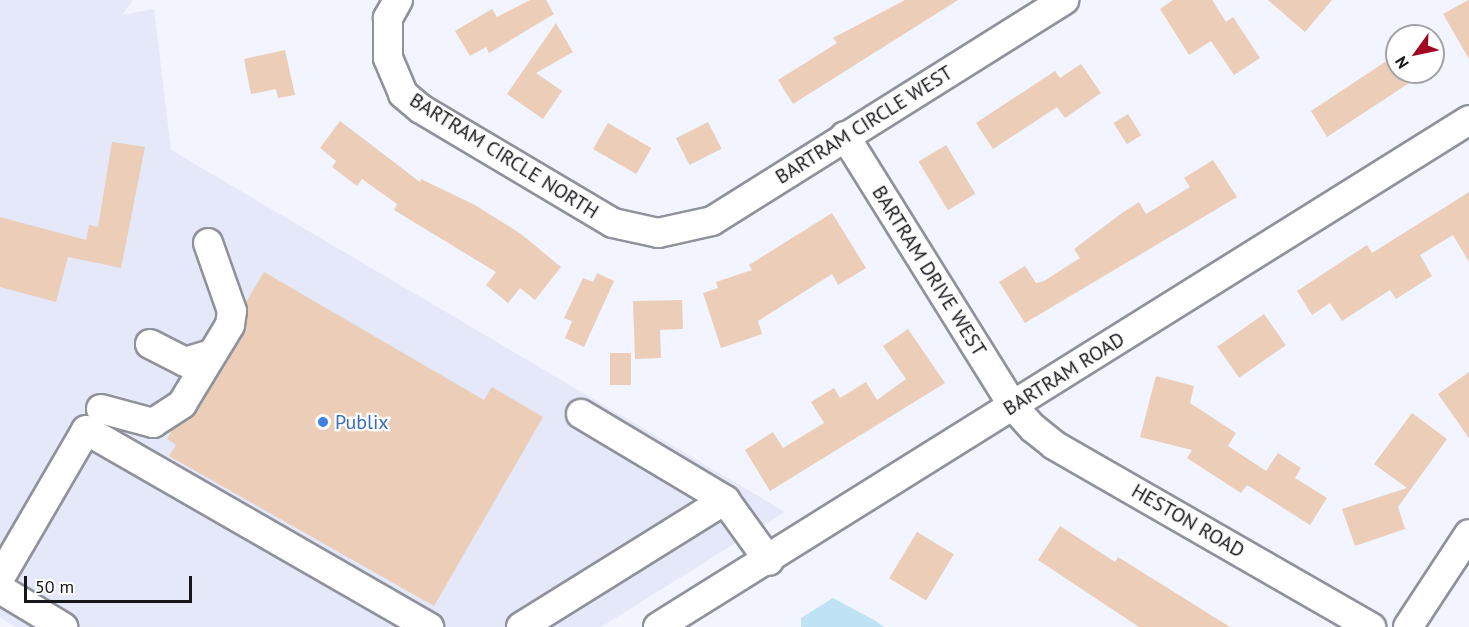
<!DOCTYPE html>
<html>
<head>
<meta charset="utf-8">
<style>
  body { margin:0 }
  #map { position:relative; width:1469px; height:627px; overflow:hidden; background:#f2f4ff; font-family:"PT Sans",sans-serif }
  div>[style] { position:absolute }
  [style*='--x'] { left:calc(var(--x)*1px); top:calc(var(--y)*1px); width:calc(var(--w)*1px); rotate:calc(var(--a)*1deg) }
  .built>* { inset:0; background:#e4e8f8 }
  .water>* { inset:0; background:#bfe2f4 }
  .building>* { inset:0; background:#ebcdb8; transform-origin:0 0 }
  .roads { filter:drop-shadow(2px 0 #90929b) drop-shadow(-2px 0 #90929b) drop-shadow(0 2px #90929b) drop-shadow(0 -2px #90929b) }
  .minor>* { height:28px; margin:-14px; padding:0 14px; transform-origin:14px; border-radius:14px; background:#fff }
  .dots>* { width:16px; height:16px; translate:-50% -50%; box-sizing:border-box; border:3px solid #fff; border-radius:50% }
  span { translate:-50% -50%; white-space:nowrap; text-align:center; line-height:1.15; -webkit-text-stroke:4.5px #fff; paint-order:stroke }
  .street-label { font-size:20px; color:#17171b }
  .shop-label { font-size:20px; color:#366cbe }
  .left { translate:0 -50%; text-align:left }
  .north { position:absolute; left:1385px; top:24px; width:60px; height:60px; box-sizing:border-box; background:#fff; border:2px solid #a2a2a4; border-radius:50%; rotate:237deg; font-size:16px; font-weight:700; line-height:24px; text-align:center; color:#17171b }
  .north::after { content:''; display:block; margin:auto; width:21px; height:27px; background:#a30622; clip-path:polygon(50% 0,100% 100%,50% 72%,0 100%) }
  .scale { position:absolute; left:24px; top:576px; width:168px; height:27px; box-sizing:border-box; border:3px solid #17171b; border-top:0; padding-left:8px; font-size:18px; line-height:21px; white-space:nowrap; color:#17171b; -webkit-text-stroke:4px #fff; paint-order:stroke }
</style>
</head>
<body>
<div id="map">
  <div class="built">
    <i style="clip-path:polygon(0 0,133px 0,122px 15px,154px 9px,171px 150px,785px 512px,601px 627px,16px 627px,0 618px)"></i>
  </div>
  <div class="water">
    <i style="clip-path:polygon(833px 598px,874px 620px,884px 627px,801px 627px,801px 618px)"></i>
  </div>
  <div class="building">
    <i style="clip-path:polygon(530px 0,546px 0,554px 14px,489px 53px,486px 47px,470px 56px,455px 31px,492px 9px,497px 17px)"></i>
    <i style="clip-path:polygon(905px 0,958px 0,793px 104px,778px 80px,837px 43px,833px 38px)"></i>
    <i style="clip-path:polygon(1173px 0,1212px 0,1226px 22px,1233px 17px,1260px 58px,1234px 75px,1211px 41px,1189px 55px,1160px 9px)"></i>
    <i style="clip-path:polygon(1268px 0,1332px 0,1305px 32px)"></i>
    <i style="clip-path:polygon(1468px 0,1469px 0,1469px 59px,1443px 14px)"></i>
    <i style="clip-path:polygon(556px 23px,573px 52px,536px 73px,562px 91px,543px 119px,507px 94px)"></i>
    <i style="clip-path:polygon(285px 50px,295px 95px,278px 98px,276px 89px,251px 94px,244px 59px)"></i>
    <i style="clip-path:polygon(1397px 54px,1397px 72px,1426px 72px,1327px 137px,1311px 111px)"></i>
    <i style="clip-path:polygon(1081px 64px,1101px 93px,1065px 118px,1057px 107px,993px 149px,976px 123px,1055px 71px,1060px 78px)"></i>
    <i style="left:1128px;top:114px;width:25px;height:17px;rotate:58deg"></i>
    <i style="clip-path:polygon(340px 121px,420px 182px,421px 179px,475px 205px,521px 234px,561px 267px,535px 300px,520px 288px,508px 303px,486px 285px,496px 272px,394px 210px,397px 204px,362px 179px,357px 186px,332px 167px,336px 161px,320px 148px)"></i>
    <i style="left:708px;top:122px;width:30px;height:36px;rotate:63deg"></i>
    <i style="left:608px;top:123px;width:50px;height:30px;rotate:30deg"></i>
    <i style="clip-path:polygon(112px 142px,145px 147px,121px 268px,68px 257px,56px 302px,0 287px,0 217px,86px 240px,89px 225px,98px 227px)"></i>
    <i style="left:946px;top:145px;width:57px;height:32px;rotate:59deg"></i>
    <i style="clip-path:polygon(1213px 160px,1237px 197px,1025px 323px,999px 282px,1025px 266px,1036px 283px,1044px 281px,1080px 258px,1074px 249px,1122px 213px,1139px 202px,1146px 214px,1190px 187px,1184px 178px)"></i>
    <i style="clip-path:polygon(1469px 192px,1469px 262px,1453px 235px,1420px 255px,1432px 276px,1396px 299px,1390px 290px,1342px 321px,1330px 303px,1312px 315px,1297px 291px,1367px 245px,1372px 253px)"></i>
    <i style="clip-path:polygon(832px 213px,866px 268px,838px 285px,832px 274px,758px 321px,762px 334px,721px 348px,703px 293px,718px 288px,716px 282px,752px 270px,749px 265px)"></i>
    <i style="clip-path:polygon(264px 272px,484px 400px,492px 387px,543px 417px,434px 606px,169px 456px,176px 445px,167px 439px,172px 430px,196px 413px,244px 334px,246px 302px)"></i>
    <i style="clip-path:polygon(597px 273px,614px 281px,584px 347px,565px 338px,572px 321px,564px 318px,583px 278px,593px 282px)"></i>
    <i style="clip-path:polygon(682px 300px,683px 329px,660px 330px,661px 358px,635px 359px,633px 301px)"></i>
    <i style="left:1264px;top:314px;width:38px;height:57px;rotate:55deg"></i>
    <i style="clip-path:polygon(908px 329px,945px 383px,770px 491px,745px 450px,773px 432px,783px 448px,824px 423px,811px 402px,834px 388px,840px 398px,866px 382px,877px 400px,906px 379px,883px 346px)"></i>
    <i style="left:610px;top:353px;width:21px;height:32px"></i>
    <i style="clip-path:polygon(1469px 372px,1469px 438px,1438px 394px)"></i>
    <i style="clip-path:polygon(1156px 376px,1194px 386px,1190px 403px,1236px 433px,1228px 446px,1266px 471px,1278px 453px,1301px 468px,1295px 478px,1327px 498px,1310px 525px,1247px 485px,1241px 493px,1187px 458px,1192px 450px,1140px 437px)"></i>
    <i style="clip-path:polygon(1412px 413px,1447px 439px,1398px 507px,1405px 529px,1355px 546px,1342px 509px,1407px 488px,1374px 464px)"></i>
    <i style="clip-path:polygon(1060px 526px,1115px 562px,1118px 557px,1230px 627px,1139px 627px,1038px 560px)"></i>
    <i style="left:917px;top:532px;width:43px;height:54px;rotate:31deg"></i>
  </div>
  <div class="roads">
    <div class="minor">
      <i style="--x:398;--y:0;--w:21;--a:119"></i>
      <i style="--x:388;--y:18;--w:40;--a:90"></i>
      <i style="--x:388;--y:58;--w:39;--a:67"></i>
      <i style="--x:403;--y:94;--w:23;--a:40"></i>
      <i style="--x:421;--y:109;--w:223;--a:30.7"></i>
      <i style="--x:613;--y:223;--w:46;--a:12.5"></i>
      <i style="--x:658;--y:233;--w:55;--a:-12.5"></i>
      <i style="--x:712;--y:221;--w:416;--a:-32.1"></i>
      <i style="--x:845;--y:136;--w:318;--a:58.1"></i>
      <i style="--x:1013;--y:406;--w:30;--a:48"></i>
      <i style="--x:1033;--y:428;--w:27;--a:39"></i>
      <i style="--x:1054;--y:445;--w:366;--a:29.9"></i>
      <i style="--x:150;--y:344;--w:39;--a:27"></i>
      <i style="--x:185;--y:362;--w:28;--a:-17"></i>
      <i style="--x:101;--y:409;--w:54;--a:15.1"></i>
      <i style="--x:153;--y:423;--w:35;--a:-33"></i>
      <i style="--x:182;--y:404;--w:92;--a:-58.7"></i>
      <i style="--x:230;--y:325;--w:14;--a:-82"></i>
      <i style="--x:232;--y:311;--w:72;--a:-109.4"></i>
      <i style="--x:581;--y:414;--w:168;--a:30.8"></i>
      <i style="--x:725;--y:500;--w:75;--a:54.2"></i>
      <i style="--x:0;--y:578;--w:171;--a:-59.8"></i>
      <i style="--x:86;--y:430;--w:396;--a:29.9"></i>
      <i style="--x:0;--y:589;--w:74;--a:31.1"></i>
      <i style="--x:521;--y:627;--w:240;--a:-31.9"></i>
      <i style="--x:658;--y:627;--w:956;--a:-32.01"></i>
      <i style="--x:1408;--y:627;--w:111;--a:-56.7"></i>
    </div>
  </div>
  <div class="dots">
    <i style="left:323px;top:422px;background:#3f7fe0"></i>
  </div>
  <div class="street-label">
    <span style="left:864px;top:125px;rotate:-32deg">BARTRAM CIRCLE WEST</span>
    <span style="left:504px;top:156px;rotate:32deg">BARTRAM CIRCLE NORTH</span>
    <span style="left:929px;top:271px;rotate:58deg">BARTRAM DRIVE WEST</span>
    <span style="left:1064px;top:374px;rotate:-32deg">BARTRAM ROAD</span>
    <span style="left:1188px;top:521px;rotate:30deg">HESTON ROAD</span>
  </div>
  <div class="shop-label">
    <span class="left" style="left:335px;top:422px">Publix</span>
  </div>
  <div class="north">N</div>
  <div class="scale">50 m</div>
</div>
</body>
</html>
